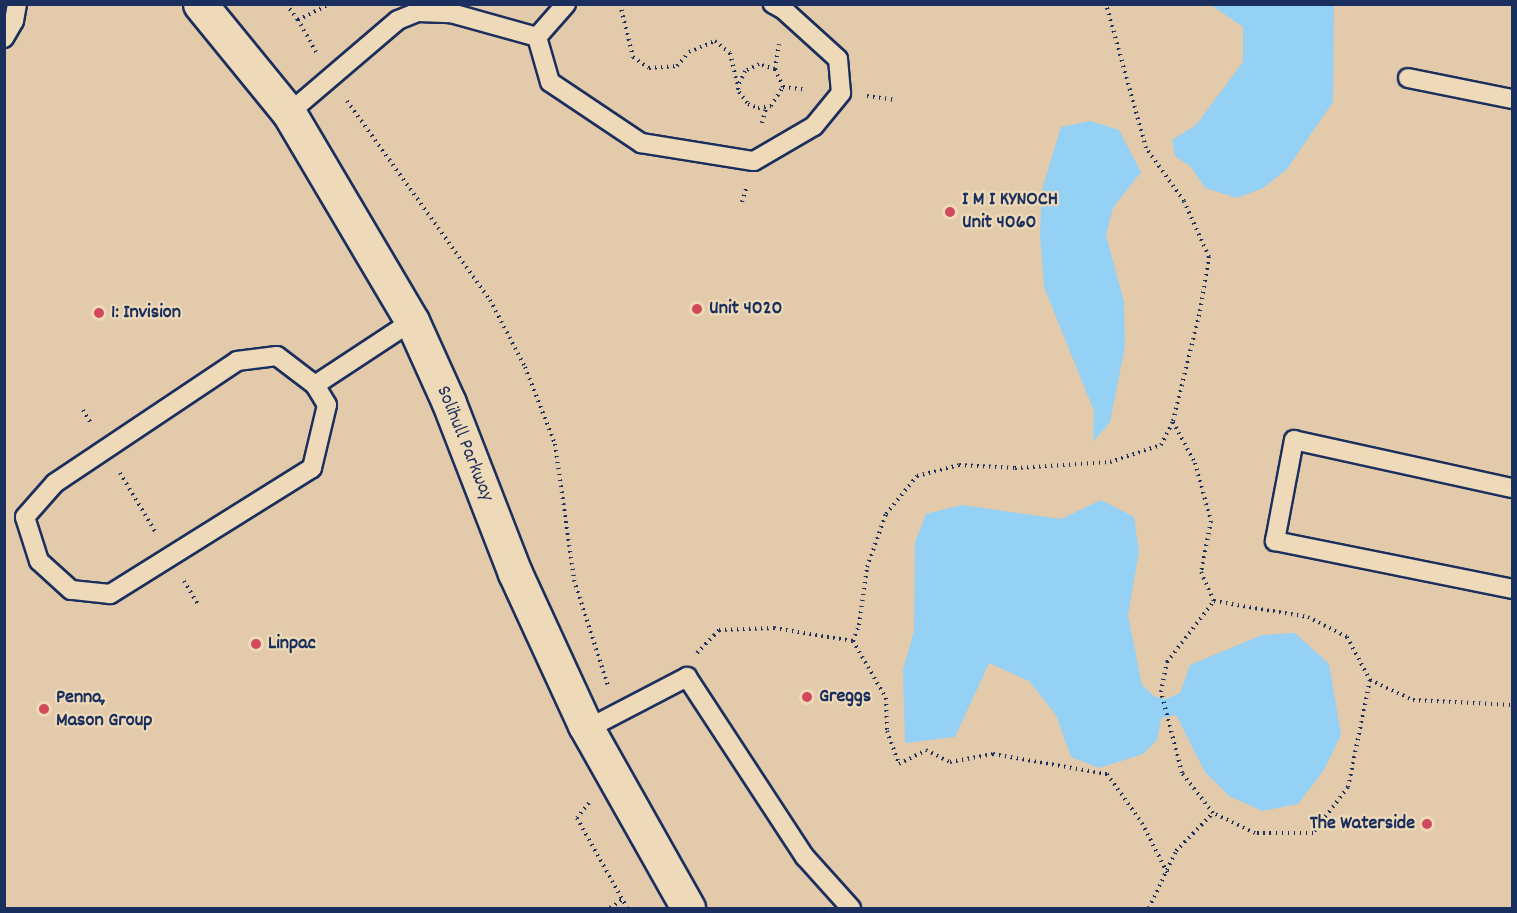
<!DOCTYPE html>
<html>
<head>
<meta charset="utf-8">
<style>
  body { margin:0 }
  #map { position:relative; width:1517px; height:913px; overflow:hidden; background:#eedab8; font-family:Dekko,sans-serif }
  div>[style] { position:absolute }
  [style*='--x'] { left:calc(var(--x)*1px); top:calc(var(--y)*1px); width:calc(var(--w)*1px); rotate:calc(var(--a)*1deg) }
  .built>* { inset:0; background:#e2caaa; transform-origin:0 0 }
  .water>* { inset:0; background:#95d0f5 }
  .path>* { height:4px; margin-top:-2px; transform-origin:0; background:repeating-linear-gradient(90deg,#1b2f5e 0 1.5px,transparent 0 6px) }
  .roads { filter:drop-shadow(2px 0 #1b2f5e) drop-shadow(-2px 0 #1b2f5e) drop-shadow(0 2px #1b2f5e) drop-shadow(0 -2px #1b2f5e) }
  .lane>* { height:18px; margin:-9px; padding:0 9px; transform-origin:9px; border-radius:9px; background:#eedab8 }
  .secondary>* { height:33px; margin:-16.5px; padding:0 16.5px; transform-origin:16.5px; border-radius:16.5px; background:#eedab8 }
  .dots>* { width:16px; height:16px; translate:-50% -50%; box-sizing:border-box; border:3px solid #eedab8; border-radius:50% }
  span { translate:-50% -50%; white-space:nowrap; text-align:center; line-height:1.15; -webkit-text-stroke:4.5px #eedab8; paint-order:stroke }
  .poi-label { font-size:20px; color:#1b2f5e; font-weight:700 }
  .left { translate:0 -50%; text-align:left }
  .right { translate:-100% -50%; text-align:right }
  .street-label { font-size:20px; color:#1b2f5e }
  .frame { position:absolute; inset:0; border:6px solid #1b2f5e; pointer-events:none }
</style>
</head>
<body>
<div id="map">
  <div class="built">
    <i style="left:5px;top:5px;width:1507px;height:903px"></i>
  </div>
  <div class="water">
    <i style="clip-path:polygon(1211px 5px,1334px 5px,1333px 102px,1287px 169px,1263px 188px,1237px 198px,1205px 188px,1191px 167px,1175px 156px,1172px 140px,1196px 125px,1243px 62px,1243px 27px)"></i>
    <i style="clip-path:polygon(1090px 121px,1119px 130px,1141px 172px,1113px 208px,1106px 235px,1124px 302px,1125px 346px,1110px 422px,1093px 442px,1094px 411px,1044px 287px,1040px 235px,1042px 190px,1061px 127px)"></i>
    <i style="clip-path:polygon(1101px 500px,1134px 517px,1139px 552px,1128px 615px,1142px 685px,1155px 697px,1166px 699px,1180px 693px,1190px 665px,1262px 635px,1295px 633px,1329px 664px,1341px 735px,1324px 770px,1298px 804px,1262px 811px,1229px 796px,1205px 772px,1176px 715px,1161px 718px,1157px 740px,1143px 754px,1099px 768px,1071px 757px,1056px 715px,1029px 681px,989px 663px,955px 737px,905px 743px,903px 670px,914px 631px,915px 542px,926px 514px,962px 505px,1061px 519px)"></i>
  </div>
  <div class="path">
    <i style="--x:286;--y:4;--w:20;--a:53"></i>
    <i style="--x:620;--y:4;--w:55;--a:76.2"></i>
    <i style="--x:633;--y:57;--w:19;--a:35"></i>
    <i style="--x:649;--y:68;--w:28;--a:-4"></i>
    <i style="--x:677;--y:66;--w:18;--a:-49"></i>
    <i style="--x:689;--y:52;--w:28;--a:-23"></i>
    <i style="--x:715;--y:41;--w:19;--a:39"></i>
    <i style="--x:730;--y:53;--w:40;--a:77"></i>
    <i style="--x:739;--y:92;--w:15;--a:53"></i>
    <i style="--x:748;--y:104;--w:11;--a:22"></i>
    <i style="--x:758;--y:108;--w:13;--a:-9"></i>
    <i style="--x:771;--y:106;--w:22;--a:-58"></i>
    <i style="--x:783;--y:87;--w:20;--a:-114"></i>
    <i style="--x:775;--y:69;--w:17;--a:-163"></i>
    <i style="--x:759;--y:64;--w:16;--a:153"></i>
    <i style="--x:745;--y:71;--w:14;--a:115"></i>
    <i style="--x:316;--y:52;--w:37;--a:-119"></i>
    <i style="--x:298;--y:20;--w:35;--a:-27"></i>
    <i style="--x:775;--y:69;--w:25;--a:-81"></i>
    <i style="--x:783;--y:87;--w:23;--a:7"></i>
    <i style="--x:867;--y:96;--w:29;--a:8"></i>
    <i style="--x:347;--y:101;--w:245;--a:54.3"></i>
    <i style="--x:490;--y:300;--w:76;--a:62.4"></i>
    <i style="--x:525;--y:367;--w:83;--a:68.7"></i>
    <i style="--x:555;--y:444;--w:137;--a:82"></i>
    <i style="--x:574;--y:580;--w:111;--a:72.2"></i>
    <i style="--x:762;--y:123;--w:16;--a:-75"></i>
    <i style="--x:742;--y:202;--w:14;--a:-73"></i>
    <i style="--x:83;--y:410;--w:17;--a:59"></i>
    <i style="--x:1173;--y:422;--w:47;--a:61.8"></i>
    <i style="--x:1195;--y:463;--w:60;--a:74.6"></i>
    <i style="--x:1211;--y:521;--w:52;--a:101.1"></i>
    <i style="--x:1201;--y:572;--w:32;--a:66"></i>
    <i style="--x:1214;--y:601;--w:95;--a:9.7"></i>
    <i style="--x:1308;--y:617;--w:44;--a:27.1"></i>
    <i style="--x:1347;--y:637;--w:49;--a:61.9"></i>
    <i style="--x:1370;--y:680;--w:109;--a:101.6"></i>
    <i style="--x:1348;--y:787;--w:58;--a:127.3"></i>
    <i style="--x:1313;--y:833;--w:58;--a:180"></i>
    <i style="--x:1255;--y:833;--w:47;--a:-154.5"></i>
    <i style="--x:1213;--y:813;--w:51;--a:-127.8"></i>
    <i style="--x:1182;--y:773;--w:84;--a:-104.5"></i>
    <i style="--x:1161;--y:692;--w:31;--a:-79"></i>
    <i style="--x:1167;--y:662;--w:77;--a:-52.4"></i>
    <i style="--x:120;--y:473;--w:70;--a:59"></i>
    <i style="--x:184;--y:581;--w:27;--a:59"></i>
    <i style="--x:853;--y:641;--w:66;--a:59.9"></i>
    <i style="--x:886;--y:698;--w:33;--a:88"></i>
    <i style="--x:887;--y:731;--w:35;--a:70"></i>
    <i style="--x:899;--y:764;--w:30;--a:-27"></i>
    <i style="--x:926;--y:750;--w:27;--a:27"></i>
    <i style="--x:950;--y:762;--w:44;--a:-10.5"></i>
    <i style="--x:993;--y:754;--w:116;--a:10"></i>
    <i style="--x:1107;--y:774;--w:60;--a:54.5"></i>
    <i style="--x:1142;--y:823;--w:57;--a:63"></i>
    <i style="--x:697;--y:653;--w:32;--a:-46"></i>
    <i style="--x:719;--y:630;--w:55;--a:-2.1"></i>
    <i style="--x:774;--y:628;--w:80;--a:9.3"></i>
    <i style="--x:853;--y:641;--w:17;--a:-69"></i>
    <i style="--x:859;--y:625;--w:59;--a:-82.1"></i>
    <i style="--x:867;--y:567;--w:56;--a:-70.3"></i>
    <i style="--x:886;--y:514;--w:49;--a:-50.8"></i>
    <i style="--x:917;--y:476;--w:43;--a:-14.7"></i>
    <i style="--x:959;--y:465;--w:56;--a:3.1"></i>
    <i style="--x:1015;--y:468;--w:95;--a:-3.6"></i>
    <i style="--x:1110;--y:462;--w:54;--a:-18.4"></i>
    <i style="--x:1161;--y:445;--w:27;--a:-63"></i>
    <i style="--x:1173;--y:421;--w:113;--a:-76.2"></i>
    <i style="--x:1200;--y:311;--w:55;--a:-80.5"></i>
    <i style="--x:1209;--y:257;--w:61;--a:-114.1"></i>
    <i style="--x:1184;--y:201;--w:65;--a:-125.6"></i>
    <i style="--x:1146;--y:148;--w:149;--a:-105.5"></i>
    <i style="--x:1370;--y:680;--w:47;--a:24.9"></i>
    <i style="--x:1413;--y:700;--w:99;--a:2.9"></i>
    <i style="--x:589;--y:803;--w:19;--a:129"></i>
    <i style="--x:577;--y:818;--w:103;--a:60.9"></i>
    <i style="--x:610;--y:908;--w:14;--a:-34"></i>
    <i style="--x:1149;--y:908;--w:63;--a:-64.7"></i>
    <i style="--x:1176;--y:851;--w:53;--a:-45.8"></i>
  </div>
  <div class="roads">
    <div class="lane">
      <i style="--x:537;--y:37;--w:47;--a:73.9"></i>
      <i style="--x:550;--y:82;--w:110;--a:33.8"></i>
      <i style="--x:641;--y:143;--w:114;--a:9.1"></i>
      <i style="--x:754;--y:161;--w:69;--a:-30.3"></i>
      <i style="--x:814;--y:126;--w:43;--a:-50.7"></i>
      <i style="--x:841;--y:93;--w:34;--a:-95"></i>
      <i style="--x:838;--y:59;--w:73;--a:-137.8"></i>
      <i style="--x:784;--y:10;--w:13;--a:-151"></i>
      <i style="--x:537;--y:37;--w:44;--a:-48.7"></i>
      <i style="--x:4;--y:38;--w:20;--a:-60"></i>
      <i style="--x:14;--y:21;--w:17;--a:-80"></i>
      <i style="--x:1408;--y:78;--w:106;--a:11.4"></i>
      <i style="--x:289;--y:113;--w:143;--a:-40.5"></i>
      <i style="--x:398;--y:20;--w:22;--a:-22"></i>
      <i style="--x:418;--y:12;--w:33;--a:2"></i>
      <i style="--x:451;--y:13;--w:89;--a:15.6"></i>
      <i style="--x:277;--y:356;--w:48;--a:37.3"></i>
      <i style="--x:315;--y:385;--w:23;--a:59"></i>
      <i style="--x:327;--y:405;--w:65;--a:103.4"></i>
      <i style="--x:312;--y:468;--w:238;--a:148"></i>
      <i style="--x:110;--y:594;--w:39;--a:-174"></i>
      <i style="--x:71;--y:590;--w:43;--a:-137.8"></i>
      <i style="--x:39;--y:561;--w:46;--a:-107.7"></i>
      <i style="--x:25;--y:517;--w:45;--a:-48.6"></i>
      <i style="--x:55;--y:483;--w:219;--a:-33.8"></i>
      <i style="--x:237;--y:361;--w:40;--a:-7.1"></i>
      <i style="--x:315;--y:385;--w:116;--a:-33.4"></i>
      <i style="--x:1512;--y:488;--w:223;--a:-167.6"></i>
      <i style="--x:1294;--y:440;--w:103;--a:100.7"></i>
      <i style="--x:1275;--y:541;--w:242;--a:11.4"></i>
      <i style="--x:587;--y:729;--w:113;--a:-27.5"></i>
      <i style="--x:687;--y:677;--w:215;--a:56.8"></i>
      <i style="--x:805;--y:857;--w:69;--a:48"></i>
    </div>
    <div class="secondary">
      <i style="--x:200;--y:4;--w:141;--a:50.8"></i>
      <i style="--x:289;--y:113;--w:242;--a:59.4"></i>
      <i style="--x:412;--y:321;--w:90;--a:65.7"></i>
      <i style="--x:449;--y:403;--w:182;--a:68.8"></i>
      <i style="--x:515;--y:573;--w:167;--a:65.3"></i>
      <i style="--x:585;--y:725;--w:210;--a:60.6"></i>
    </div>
  </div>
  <div class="dots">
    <i style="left:950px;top:212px;background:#d1495b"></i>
    <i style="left:697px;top:309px;background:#d1495b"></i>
    <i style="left:99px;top:313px;background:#d1495b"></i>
    <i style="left:256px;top:644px;background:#d1495b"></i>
    <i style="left:807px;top:697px;background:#d1495b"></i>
    <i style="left:44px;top:709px;background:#d1495b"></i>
    <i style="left:1427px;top:824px;background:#d1495b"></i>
  </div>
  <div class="poi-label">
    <span class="left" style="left:962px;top:212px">I M I KYNOCH<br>Unit 4060</span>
    <span class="left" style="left:709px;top:309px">Unit 4020</span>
    <span class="left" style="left:111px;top:313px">1: Invision</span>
    <span class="left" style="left:268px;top:644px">Linpac</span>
    <span class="left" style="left:819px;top:697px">Greggs</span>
    <span class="left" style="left:56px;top:710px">Penna,<br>Mason Group</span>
    <span class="right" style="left:1415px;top:824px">The Waterside</span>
  </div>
  <div class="street-label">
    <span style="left:464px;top:444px;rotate:68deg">Solihull Parkway</span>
  </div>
  <div class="frame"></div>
</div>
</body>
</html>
